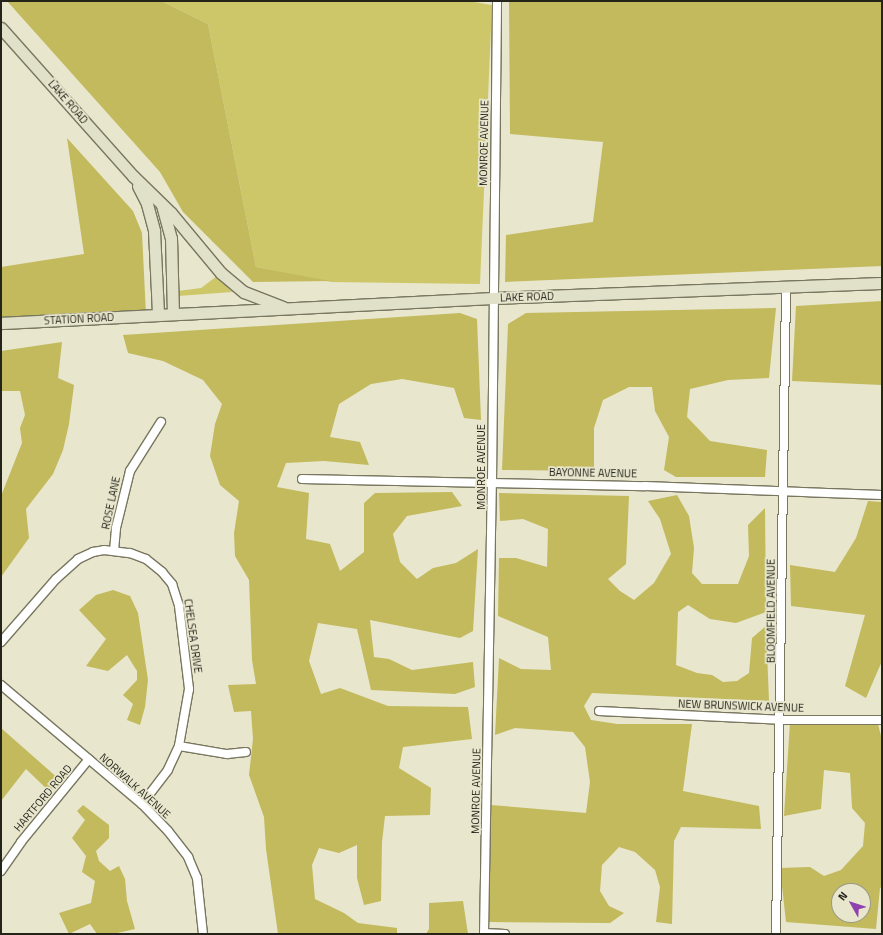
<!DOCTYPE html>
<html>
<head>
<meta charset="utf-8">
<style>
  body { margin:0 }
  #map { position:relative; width:883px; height:935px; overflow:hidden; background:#e8e6cd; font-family:"Titillium Web",sans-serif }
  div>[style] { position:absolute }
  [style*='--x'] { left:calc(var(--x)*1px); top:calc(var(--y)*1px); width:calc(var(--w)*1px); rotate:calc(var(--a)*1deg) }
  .green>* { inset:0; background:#cec76a }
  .forest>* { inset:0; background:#c2ba5c }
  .roads { filter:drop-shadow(1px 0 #78765f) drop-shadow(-1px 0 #78765f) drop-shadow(0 1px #78765f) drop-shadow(0 -1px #78765f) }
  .street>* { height:8px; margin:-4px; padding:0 4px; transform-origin:4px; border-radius:4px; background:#fff }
  .secondary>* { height:11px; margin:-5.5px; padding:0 5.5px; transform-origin:5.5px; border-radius:5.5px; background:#e1e0c9 }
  span { translate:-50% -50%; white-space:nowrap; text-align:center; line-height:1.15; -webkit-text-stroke:3.5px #e8e6cd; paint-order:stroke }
  .street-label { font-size:11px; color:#25241b }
  .frame { position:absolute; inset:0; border:2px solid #25241b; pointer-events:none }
  .north { position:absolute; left:831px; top:883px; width:40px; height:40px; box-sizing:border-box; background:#e8e6cd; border:1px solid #9a9886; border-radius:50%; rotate:309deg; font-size:11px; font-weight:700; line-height:16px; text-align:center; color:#25241b }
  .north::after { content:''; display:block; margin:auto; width:14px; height:18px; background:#9041b0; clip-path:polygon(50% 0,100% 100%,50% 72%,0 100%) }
</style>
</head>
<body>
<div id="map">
  <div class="green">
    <i style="clip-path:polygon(161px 1px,468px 1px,492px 5px,480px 284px,331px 282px,256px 267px,208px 24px)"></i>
    <i style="clip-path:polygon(217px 276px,232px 292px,178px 296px,178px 291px,201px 288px)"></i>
  </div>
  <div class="forest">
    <i style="clip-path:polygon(7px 1px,161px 1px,208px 24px,256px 267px,330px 281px,253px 282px,183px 212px,160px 172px)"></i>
    <i style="clip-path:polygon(509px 1px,882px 1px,882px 266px,505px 282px,506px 235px,593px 222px,603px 142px,510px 134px)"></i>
    <i style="clip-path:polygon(67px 138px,133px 211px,142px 233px,146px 315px,1px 324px,1px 267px,84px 254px)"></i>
    <i style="clip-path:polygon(882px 301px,882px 385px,792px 381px,796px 306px)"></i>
    <i style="clip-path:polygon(776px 308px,769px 378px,728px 380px,690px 389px,687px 417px,710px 441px,767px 450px,765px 477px,676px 477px,664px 470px,669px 437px,655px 411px,652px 387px,629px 387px,603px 400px,594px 428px,594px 471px,502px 470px,508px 324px,526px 313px)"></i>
    <i style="clip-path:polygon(460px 313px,477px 319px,481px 420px,464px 418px,454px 388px,402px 379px,371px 384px,339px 404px,330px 437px,360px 442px,369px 465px,324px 461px,286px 463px,277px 487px,309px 493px,306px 539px,330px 544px,340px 571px,364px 552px,364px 503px,375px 493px,452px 492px,462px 506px,407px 516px,393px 534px,400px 562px,417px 579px,433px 568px,456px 563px,478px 549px,473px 631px,460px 638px,370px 620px,374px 657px,389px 659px,412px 670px,473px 662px,475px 687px,455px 694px,371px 690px,357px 629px,318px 623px,309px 661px,321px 694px,340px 688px,388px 706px,468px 707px,472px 739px,403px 747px,399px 768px,431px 788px,430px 815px,385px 816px,382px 842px,381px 901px,364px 905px,357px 878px,357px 845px,339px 853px,319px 848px,312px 865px,315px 899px,344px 913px,358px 923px,397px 928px,397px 934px,278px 934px,266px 849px,264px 817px,249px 775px,253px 739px,251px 711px,234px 712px,228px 685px,256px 684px,252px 660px,249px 580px,235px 556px,234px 533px,239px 501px,220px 485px,210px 456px,215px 424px,222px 404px,203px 380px,163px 361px,128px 353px,123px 335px)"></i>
    <i style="clip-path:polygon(62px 342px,58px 378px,74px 385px,69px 424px,63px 450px,53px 474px,26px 509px,29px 538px,1px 577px,1px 496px,22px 443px,20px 428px,25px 415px,20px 391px,1px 391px,1px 351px)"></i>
    <i style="clip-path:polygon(499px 493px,629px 496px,626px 564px,608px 579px,620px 591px,634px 600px,654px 583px,671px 554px,660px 519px,648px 501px,677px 495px,689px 516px,694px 548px,692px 573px,702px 584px,738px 584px,749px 556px,748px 525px,765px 508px,766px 612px,736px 623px,710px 619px,688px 605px,678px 612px,676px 665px,697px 673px,712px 675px,723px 682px,737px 681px,749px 673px,752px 638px,766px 626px,769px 701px,592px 693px,584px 706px,591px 720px,617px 724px,692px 724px,683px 791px,759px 806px,761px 829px,681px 827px,674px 841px,672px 924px,656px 922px,660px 887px,655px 870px,635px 852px,619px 847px,602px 865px,600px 891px,609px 906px,624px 913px,610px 923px,489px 922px,491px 805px,586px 813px,590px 782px,585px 747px,573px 732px,515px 728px,495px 735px,499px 658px,521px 669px,551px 670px,548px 637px,498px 616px,499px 558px,516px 558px,547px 567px,548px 529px,523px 519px,500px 521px)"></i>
    <i style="clip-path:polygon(868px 501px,882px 502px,882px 661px,866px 698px,845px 686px,865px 615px,791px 606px,790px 565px,835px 572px,856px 538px)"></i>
    <i style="clip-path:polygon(113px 590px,130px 596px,138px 613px,148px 680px,145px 707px,140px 725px,127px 720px,133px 704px,123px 695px,137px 680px,137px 671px,127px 655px,108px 671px,86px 666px,106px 639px,79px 610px,96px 595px)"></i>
    <i style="clip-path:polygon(evenodd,790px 722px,878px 724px,882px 740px,882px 887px,880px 888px,876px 929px,786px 922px,780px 868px,810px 867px,824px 876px,841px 870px,863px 846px,865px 823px,852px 808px,850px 773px,824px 770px,821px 809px,784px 816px,790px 722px,839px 891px,863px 891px,863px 915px,839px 915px,839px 891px)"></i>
    <i style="clip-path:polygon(1px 728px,60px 780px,50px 792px,26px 769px,1px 801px)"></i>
    <i style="clip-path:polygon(83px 805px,109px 825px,109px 838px,96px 851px,99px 861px,110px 871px,119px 866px,125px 879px,127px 901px,135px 929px,113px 934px,97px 934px,90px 924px,69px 934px,59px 913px,91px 903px,95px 881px,82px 872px,86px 856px,72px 838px,85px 820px,77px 811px)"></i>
    <i style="clip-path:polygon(463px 901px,468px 934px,426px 934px,429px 929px,429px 903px)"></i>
  </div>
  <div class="roads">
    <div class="street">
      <i style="--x:302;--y:479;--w:343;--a:1.2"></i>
      <i style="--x:645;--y:486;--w:237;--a:2.2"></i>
      <i style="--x:114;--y:551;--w:23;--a:-85"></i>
      <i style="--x:116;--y:528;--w:59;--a:-76.2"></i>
      <i style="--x:130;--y:471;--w:58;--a:-57.7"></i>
      <i style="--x:1;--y:642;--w:84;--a:-48.9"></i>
      <i style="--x:56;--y:579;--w:30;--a:-42"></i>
      <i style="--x:78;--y:559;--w:17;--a:-25"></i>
      <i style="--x:93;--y:552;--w:11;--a:-10"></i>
      <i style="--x:104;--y:550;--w:26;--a:7"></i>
      <i style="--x:130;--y:553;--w:17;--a:21"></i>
      <i style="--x:146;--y:559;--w:21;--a:39"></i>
      <i style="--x:162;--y:572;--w:16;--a:50"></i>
      <i style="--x:172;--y:584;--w:23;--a:72"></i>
      <i style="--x:179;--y:606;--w:84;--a:83.1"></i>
      <i style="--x:189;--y:689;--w:58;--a:100"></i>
      <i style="--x:179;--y:746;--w:26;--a:115"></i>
      <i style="--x:168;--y:770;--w:43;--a:127.4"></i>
      <i style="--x:1;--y:685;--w:185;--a:40.2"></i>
      <i style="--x:142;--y:804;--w:37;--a:46"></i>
      <i style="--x:168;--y:831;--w:33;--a:52"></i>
      <i style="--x:188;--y:857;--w:23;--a:67"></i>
      <i style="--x:197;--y:878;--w:56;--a:83.9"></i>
      <i style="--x:599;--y:711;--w:181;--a:2.8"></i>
      <i style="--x:780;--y:720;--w:102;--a:0"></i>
      <i style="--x:179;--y:746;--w:49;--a:9.5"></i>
      <i style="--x:227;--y:754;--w:19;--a:-6"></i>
      <i style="--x:1;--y:871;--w:35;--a:-55"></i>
      <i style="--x:21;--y:842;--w:107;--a:-50.7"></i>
      <i style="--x:484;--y:933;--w:21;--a:3"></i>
      <i style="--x:484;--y:934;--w:452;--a:-89"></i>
      <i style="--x:492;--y:482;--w:481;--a:-89.4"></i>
      <i style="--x:776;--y:934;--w:647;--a:-89.11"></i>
    </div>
    <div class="secondary">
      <i style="--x:1;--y:28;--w:198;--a:48.3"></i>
      <i style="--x:133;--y:176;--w:53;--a:44.2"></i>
      <i style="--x:171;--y:213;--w:78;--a:50.2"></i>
      <i style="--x:221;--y:273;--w:30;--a:40"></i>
      <i style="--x:244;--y:292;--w:42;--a:21"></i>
      <i style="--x:138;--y:186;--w:20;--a:63"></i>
      <i style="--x:147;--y:204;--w:28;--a:75"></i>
      <i style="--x:154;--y:231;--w:83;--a:87.2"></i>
      <i style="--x:162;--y:205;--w:34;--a:75"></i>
      <i style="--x:171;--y:238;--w:76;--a:88.5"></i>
      <i style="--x:1;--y:323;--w:492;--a:-2.9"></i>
      <i style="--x:492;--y:298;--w:390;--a:-2.2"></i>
    </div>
  </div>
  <div class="street-label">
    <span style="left:68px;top:102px;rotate:49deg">LAKE ROAD</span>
    <span style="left:484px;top:143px;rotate:-89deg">MONROE AVENUE</span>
    <span style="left:527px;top:297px;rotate:-2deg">LAKE ROAD</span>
    <span style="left:79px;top:319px;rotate:-3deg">STATION ROAD</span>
    <span style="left:481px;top:467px;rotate:-90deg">MONROE AVENUE</span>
    <span style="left:593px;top:473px;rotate:1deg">BAYONNE AVENUE</span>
    <span style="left:111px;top:503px;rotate:-78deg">ROSE LANE</span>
    <span style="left:771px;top:611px;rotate:-90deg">BLOOMFIELD AVENUE</span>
    <span style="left:193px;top:636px;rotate:82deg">CHELSEA DRIVE</span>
    <span style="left:741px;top:706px;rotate:2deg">NEW BRUNSWICK AVENUE</span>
    <span style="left:135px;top:786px;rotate:42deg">NORWALK AVENUE</span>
    <span style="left:476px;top:791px;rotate:-89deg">MONROE AVENUE</span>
    <span style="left:43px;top:798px;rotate:-50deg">HARTFORD ROAD</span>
  </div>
  <div class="frame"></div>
  <div class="north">N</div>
</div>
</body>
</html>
